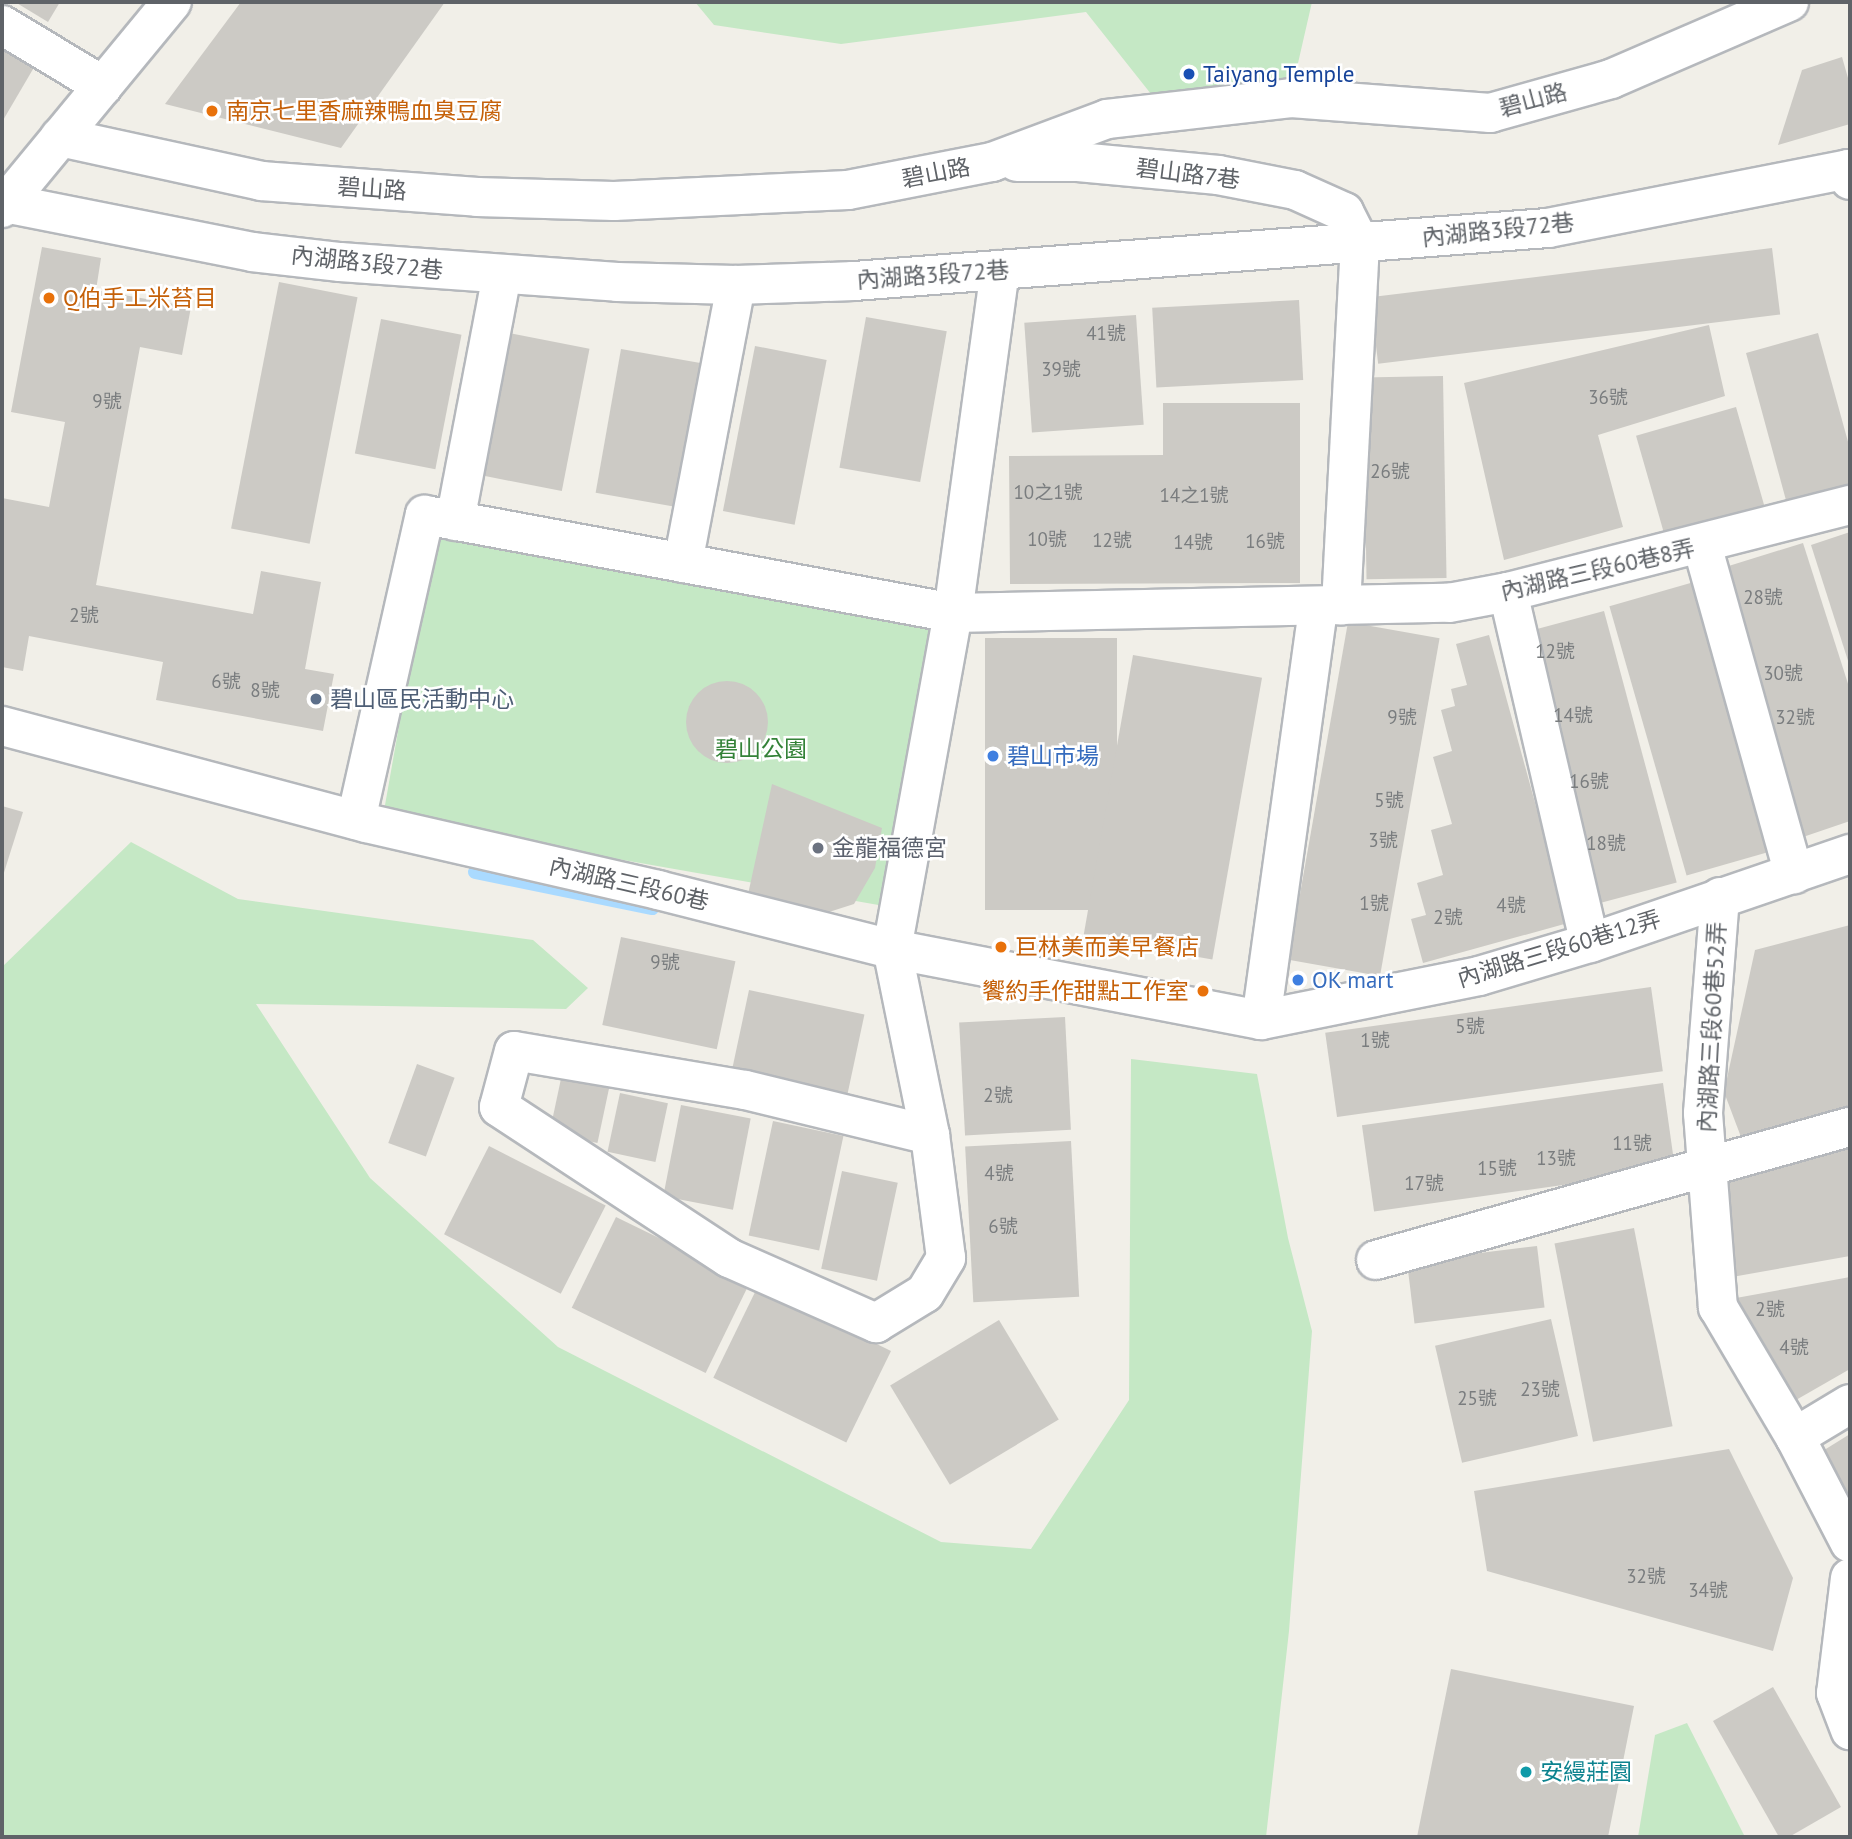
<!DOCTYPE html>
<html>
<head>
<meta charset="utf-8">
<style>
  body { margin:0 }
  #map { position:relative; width:1852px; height:1839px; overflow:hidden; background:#f1efe8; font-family:"PT Sans","Noto Sans TC",sans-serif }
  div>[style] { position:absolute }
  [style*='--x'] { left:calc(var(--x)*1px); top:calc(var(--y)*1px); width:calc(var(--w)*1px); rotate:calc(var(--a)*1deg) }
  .green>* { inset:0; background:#c5e8c5; transform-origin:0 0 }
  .stream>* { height:14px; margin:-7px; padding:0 7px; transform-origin:7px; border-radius:7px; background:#aadaff }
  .building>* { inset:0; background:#cccac5; transform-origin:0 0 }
  .round { border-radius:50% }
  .roads { filter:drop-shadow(2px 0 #b5b8bc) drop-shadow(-2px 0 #b5b8bc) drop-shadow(0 2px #b5b8bc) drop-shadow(0 -2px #b5b8bc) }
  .minor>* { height:38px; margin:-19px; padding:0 19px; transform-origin:19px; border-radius:19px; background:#fff }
  .dots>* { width:19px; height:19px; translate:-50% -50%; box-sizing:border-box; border:4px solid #fff; border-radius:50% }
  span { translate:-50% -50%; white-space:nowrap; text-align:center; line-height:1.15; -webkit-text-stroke:5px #fff; paint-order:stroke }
  .number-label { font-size:19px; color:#7a7d7f }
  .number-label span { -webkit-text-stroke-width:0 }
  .transit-label { font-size:23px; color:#164399 }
  .left { translate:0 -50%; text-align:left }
  .street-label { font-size:23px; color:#5f6368 }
  .food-label { font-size:23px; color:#c56008 }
  .right { translate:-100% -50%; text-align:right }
  .service-label { font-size:23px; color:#4e5e75 }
  .park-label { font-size:23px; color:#348238 }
  .shop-label { font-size:23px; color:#366cbe }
  .worship-label { font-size:23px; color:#5b616d }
  .culture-label { font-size:23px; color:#0d838f }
  .frame { position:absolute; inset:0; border:4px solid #5f6368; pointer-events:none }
</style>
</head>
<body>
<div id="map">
  <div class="green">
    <i style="clip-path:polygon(695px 2px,1312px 2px,1293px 85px,1151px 94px,1086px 12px,841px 44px,714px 25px)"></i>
    <i style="left:433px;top:533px;width:522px;height:289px;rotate:10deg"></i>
    <i style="clip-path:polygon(131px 842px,238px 899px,533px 940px,588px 988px,566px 1009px,256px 1004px,370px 1178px,558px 1347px,941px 1542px,1031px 1549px,1129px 1400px,1131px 1059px,1257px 1074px,1288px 1238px,1312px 1331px,1289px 1631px,1266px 1837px,2px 1837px,2px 967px)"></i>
    <i style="clip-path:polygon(1687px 1723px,1745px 1837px,1638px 1837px,1655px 1735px)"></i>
  </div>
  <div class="stream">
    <i style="--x:475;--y:872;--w:181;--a:11.5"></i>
  </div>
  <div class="building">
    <i style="clip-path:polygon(15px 2px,60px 2px,48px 22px)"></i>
    <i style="clip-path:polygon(241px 2px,445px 2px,341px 148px,165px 104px)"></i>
    <i style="clip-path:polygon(2px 46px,36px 64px,2px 122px)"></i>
    <i style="clip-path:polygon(1842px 57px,1850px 85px,1850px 124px,1778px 145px,1802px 70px)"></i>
    <i style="clip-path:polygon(42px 247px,101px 258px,96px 290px,191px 307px,182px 355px,140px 347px,96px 585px,253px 614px,261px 571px,321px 582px,305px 669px,334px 674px,323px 731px,156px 700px,163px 662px,29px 636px,23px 671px,2px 667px,2px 498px,49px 507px,65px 422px,11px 412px)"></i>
    <i style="left:1772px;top:248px;width:67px;height:405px;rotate:83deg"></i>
    <i style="left:279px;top:282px;width:80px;height:251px;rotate:11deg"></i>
    <i style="left:1299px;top:300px;width:80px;height:147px;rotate:87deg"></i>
    <i style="left:1136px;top:315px;width:110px;height:112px;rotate:86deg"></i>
    <i style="left:866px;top:317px;width:82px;height:153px;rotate:10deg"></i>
    <i style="left:381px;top:319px;width:82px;height:137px;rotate:11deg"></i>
    <i style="clip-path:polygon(1709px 325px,1725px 396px,1598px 435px,1623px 527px,1504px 560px,1464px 383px)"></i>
    <i style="left:509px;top:333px;width:82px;height:145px;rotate:11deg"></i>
    <i style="clip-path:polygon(1818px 333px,1850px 449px,1850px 486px,1787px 504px,1746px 353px)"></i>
    <i style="left:755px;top:346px;width:73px;height:168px;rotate:11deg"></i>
    <i style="left:621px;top:349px;width:82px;height:146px;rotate:10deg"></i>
    <i style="left:1443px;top:376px;width:202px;height:80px;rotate:89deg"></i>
    <i style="clip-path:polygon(1163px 403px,1300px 403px,1300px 583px,1010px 584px,1009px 456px,1163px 455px)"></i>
    <i style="left:1736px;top:407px;width:109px;height:104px;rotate:74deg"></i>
    <i style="clip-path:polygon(1850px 532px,1850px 667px,1811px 545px)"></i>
    <i style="clip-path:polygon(1803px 543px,1850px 690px,1850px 821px,1803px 837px,1719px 569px)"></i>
    <i style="left:1694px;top:582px;width:280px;height:88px;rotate:74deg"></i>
    <i style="left:1604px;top:611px;width:281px;height:89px;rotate:75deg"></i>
    <i style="left:1348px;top:622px;width:93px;height:343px;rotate:10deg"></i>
    <i style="clip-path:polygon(1489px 635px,1568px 923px,1423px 963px,1411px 919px,1426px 915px,1417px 883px,1443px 875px,1431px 830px,1452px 824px,1433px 757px,1452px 751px,1441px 710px,1455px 706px,1451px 689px,1467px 685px,1456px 644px)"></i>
    <i style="left:985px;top:638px;width:132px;height:272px"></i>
    <i style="left:1133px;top:655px;width:131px;height:286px;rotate:10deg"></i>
    <i class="round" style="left:686px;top:681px;width:82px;height:82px"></i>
    <i style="clip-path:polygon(772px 784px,882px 828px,875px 868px,854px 904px,829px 912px,747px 899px)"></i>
    <i style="clip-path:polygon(2px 806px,23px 812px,2px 879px)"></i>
    <i style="clip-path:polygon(1850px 925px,1850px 1108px,1741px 1137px,1724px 1092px,1755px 950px)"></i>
    <i style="left:621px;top:937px;width:117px;height:90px;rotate:12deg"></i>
    <i style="left:1651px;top:987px;width:85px;height:329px;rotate:82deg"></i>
    <i style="left:749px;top:990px;width:118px;height:90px;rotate:12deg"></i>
    <i style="left:1065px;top:1017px;width:113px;height:106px;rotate:87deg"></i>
    <i style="left:417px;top:1064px;width:40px;height:84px;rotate:20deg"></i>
    <i style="left:562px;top:1074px;width:49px;height:60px;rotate:12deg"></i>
    <i style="left:1663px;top:1083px;width:87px;height:304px;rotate:82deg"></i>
    <i style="left:620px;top:1093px;width:49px;height:60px;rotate:12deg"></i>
    <i style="left:681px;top:1105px;width:71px;height:93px;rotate:11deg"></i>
    <i style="left:773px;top:1121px;width:72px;height:117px;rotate:12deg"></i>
    <i style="left:1071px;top:1141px;width:156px;height:106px;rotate:87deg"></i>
    <i style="left:489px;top:1146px;width:131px;height:99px;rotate:27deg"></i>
    <i style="clip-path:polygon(1850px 1148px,1850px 1256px,1732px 1277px,1714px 1172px)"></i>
    <i style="left:842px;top:1171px;width:57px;height:100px;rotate:12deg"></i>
    <i style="left:616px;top:1217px;width:149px;height:101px;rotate:26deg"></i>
    <i style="left:1634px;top:1228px;width:202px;height:81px;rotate:79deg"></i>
    <i style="left:1537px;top:1246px;width:62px;height:131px;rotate:83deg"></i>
    <i style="clip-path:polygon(1850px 1277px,1850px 1369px,1789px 1404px,1736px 1298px)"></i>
    <i style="left:758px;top:1286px;width:148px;height:102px;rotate:26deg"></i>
    <i style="left:1551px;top:1319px;width:120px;height:119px;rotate:77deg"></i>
    <i style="left:999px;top:1320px;width:116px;height:127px;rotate:59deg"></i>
    <i style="clip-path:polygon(1850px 1434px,1850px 1501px,1821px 1452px)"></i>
    <i style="clip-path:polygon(1729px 1449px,1793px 1578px,1773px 1651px,1487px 1571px,1474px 1491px)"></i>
    <i style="clip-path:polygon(1451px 1669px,1634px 1706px,1608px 1837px,1417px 1837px)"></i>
    <i style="clip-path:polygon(1773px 1687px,1841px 1807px,1789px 1837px,1779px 1837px,1713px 1721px)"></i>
  </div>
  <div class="roads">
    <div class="minor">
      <i style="--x:2;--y:25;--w:118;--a:31.1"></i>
      <i style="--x:60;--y:137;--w:206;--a:12.3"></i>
      <i style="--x:261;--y:181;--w:217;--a:4.2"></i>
      <i style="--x:477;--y:197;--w:137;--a:1.7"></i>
      <i style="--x:614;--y:201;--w:234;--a:-2.7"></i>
      <i style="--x:848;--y:190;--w:147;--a:-11"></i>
      <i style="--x:992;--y:162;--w:123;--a:-20.5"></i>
      <i style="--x:1107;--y:119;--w:185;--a:-6.5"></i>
      <i style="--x:1291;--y:98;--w:200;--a:4.3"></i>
      <i style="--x:1490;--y:113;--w:126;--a:-15.7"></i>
      <i style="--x:1611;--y:79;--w:194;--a:-23.4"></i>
      <i style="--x:1017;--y:162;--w:61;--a:0"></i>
      <i style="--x:1078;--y:162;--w:141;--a:5.3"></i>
      <i style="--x:1218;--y:175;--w:78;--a:11"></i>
      <i style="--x:1295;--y:190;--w:54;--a:24.2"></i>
      <i style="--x:1344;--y:212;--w:35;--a:63"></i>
      <i style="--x:1360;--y:243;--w:363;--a:93"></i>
      <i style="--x:5;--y:203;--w:252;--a:11.2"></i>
      <i style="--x:252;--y:252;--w:89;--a:6.5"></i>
      <i style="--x:340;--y:262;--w:278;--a:4.1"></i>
      <i style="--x:617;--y:282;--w:119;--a:1.4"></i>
      <i style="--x:736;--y:285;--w:118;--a:-1.9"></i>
      <i style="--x:854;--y:281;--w:696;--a:-4.37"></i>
      <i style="--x:1548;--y:228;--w:306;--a:-11.1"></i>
      <i style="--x:1848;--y:169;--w:11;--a:80"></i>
      <i style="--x:2;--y:208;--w:267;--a:-50.5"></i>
      <i style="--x:455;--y:521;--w:250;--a:-79.2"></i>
      <i style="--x:1702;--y:545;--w:342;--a:74.4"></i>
      <i style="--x:683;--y:563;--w:283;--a:-79.2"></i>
      <i style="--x:1508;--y:592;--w:360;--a:76.9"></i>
      <i style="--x:2;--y:726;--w:377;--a:14.9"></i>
      <i style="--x:366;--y:823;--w:300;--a:12.9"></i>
      <i style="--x:658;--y:890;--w:241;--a:14.2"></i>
      <i style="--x:892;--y:949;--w:376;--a:10.9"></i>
      <i style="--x:1261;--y:1020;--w:222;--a:-11.4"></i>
      <i style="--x:1479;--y:976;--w:116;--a:-16.6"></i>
      <i style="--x:1590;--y:943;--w:275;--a:-18.9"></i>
      <i style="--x:356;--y:820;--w:313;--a:-77.3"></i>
      <i style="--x:425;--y:515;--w:537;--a:10.51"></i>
      <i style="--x:953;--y:613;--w:496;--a:-1.2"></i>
      <i style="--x:1449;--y:603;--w:60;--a:-10.6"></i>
      <i style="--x:1508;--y:592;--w:353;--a:-14.3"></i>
      <i style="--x:1720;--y:897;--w:217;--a:94.5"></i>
      <i style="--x:1703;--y:1113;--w:195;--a:85.6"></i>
      <i style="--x:1718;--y:1307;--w:151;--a:59.4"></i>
      <i style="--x:1795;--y:1437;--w:119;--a:62.6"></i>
      <i style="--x:1261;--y:1020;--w:417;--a:-82.1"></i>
      <i style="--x:930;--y:1135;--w:190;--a:-166.3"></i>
      <i style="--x:745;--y:1090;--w:234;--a:-170.4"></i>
      <i style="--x:514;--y:1051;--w:58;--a:105"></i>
      <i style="--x:499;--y:1107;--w:275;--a:33.3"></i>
      <i style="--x:729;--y:1258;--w:161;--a:23.9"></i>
      <i style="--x:876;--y:1323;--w:57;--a:-31.5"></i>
      <i style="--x:925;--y:1293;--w:41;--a:-59"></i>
      <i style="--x:946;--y:1258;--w:124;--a:-97.4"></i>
      <i style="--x:930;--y:1135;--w:190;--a:-101.5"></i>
      <i style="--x:892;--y:949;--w:341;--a:-79.7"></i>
      <i style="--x:953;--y:613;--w:346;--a:-82.2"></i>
      <i style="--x:1376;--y:1260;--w:492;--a:-15.7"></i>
      <i style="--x:1795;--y:1437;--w:64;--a:-31"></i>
      <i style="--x:1850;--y:1578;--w:116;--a:96.9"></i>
      <i style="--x:1836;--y:1693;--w:40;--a:69"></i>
    </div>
  </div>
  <div class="dots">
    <i style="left:1189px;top:74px;background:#1a4fb4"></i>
    <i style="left:212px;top:111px;background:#e8710a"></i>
    <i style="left:49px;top:298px;background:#e8710a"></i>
    <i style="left:316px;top:699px;background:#5c6f8a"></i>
    <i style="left:993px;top:756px;background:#3f7fe0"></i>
    <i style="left:818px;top:848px;background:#6b7280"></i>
    <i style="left:1001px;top:947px;background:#e8710a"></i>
    <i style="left:1298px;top:980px;background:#3f7fe0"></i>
    <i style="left:1203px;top:991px;background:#e8710a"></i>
    <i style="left:1526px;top:1772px;background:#0f9aa8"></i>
  </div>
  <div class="number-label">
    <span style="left:1106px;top:334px">41號</span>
    <span style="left:1061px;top:370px">39號</span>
    <span style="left:1608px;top:398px">36號</span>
    <span style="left:107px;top:402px">9號</span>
    <span style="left:1390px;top:472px">26號</span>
    <span style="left:1048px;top:493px">10之1號</span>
    <span style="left:1194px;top:496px">14之1號</span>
    <span style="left:1047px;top:540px">10號</span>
    <span style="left:1112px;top:541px">12號</span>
    <span style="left:1265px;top:542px">16號</span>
    <span style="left:1193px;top:543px">14號</span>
    <span style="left:1763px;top:598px">28號</span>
    <span style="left:84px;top:616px">2號</span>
    <span style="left:1555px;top:652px">12號</span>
    <span style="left:1783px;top:674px">30號</span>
    <span style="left:226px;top:682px">6號</span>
    <span style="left:265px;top:691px">8號</span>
    <span style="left:1573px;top:716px">14號</span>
    <span style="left:1402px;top:718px">9號</span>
    <span style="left:1795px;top:718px">32號</span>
    <span style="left:1589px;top:782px">16號</span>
    <span style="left:1389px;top:801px">5號</span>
    <span style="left:1383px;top:841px">3號</span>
    <span style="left:1606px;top:844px">18號</span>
    <span style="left:1374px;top:904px">1號</span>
    <span style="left:1511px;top:906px">4號</span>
    <span style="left:1448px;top:918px">2號</span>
    <span style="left:665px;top:963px">9號</span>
    <span style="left:1470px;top:1027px">5號</span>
    <span style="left:1375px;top:1041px">1號</span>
    <span style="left:998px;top:1096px">2號</span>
    <span style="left:1632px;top:1144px">11號</span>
    <span style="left:1556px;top:1159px">13號</span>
    <span style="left:1497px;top:1169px">15號</span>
    <span style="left:999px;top:1174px">4號</span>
    <span style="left:1424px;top:1184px">17號</span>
    <span style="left:1003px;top:1227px">6號</span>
    <span style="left:1770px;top:1310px">2號</span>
    <span style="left:1794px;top:1348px">4號</span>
    <span style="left:1540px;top:1390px">23號</span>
    <span style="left:1477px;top:1399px">25號</span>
    <span style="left:1646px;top:1577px">32號</span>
    <span style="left:1708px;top:1591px">34號</span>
  </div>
  <div class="transit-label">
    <span class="left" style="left:1203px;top:74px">Taiyang Temple</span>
  </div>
  <div class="street-label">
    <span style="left:1533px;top:100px;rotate:-15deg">碧山路</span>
    <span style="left:936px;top:173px;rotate:-11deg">碧山路</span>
    <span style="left:1188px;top:174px;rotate:7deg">碧山路7巷</span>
    <span style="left:372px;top:189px;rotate:4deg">碧山路</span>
    <span style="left:1498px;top:230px;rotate:-6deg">內湖路3段72巷</span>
    <span style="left:367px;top:263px;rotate:6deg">內湖路3段72巷</span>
    <span style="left:933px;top:275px;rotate:-4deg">內湖路3段72巷</span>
    <span style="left:1598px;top:570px;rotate:-13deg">內湖路三段60巷8弄</span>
    <span style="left:629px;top:884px;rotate:13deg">內湖路三段60巷</span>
    <span style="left:1559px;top:949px;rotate:-17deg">內湖路三段60巷12弄</span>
    <span style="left:1712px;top:1027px;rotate:-87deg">內湖路三段60巷52弄</span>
  </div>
  <div class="food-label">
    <span class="left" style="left:226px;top:111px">南京七里香麻辣鴨血臭豆腐</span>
    <span class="left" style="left:63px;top:298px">Q伯手工米苔目</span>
    <span class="left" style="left:1015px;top:947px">巨林美而美早餐店</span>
    <span class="right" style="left:1189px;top:991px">饗約手作甜點工作室</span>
  </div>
  <div class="service-label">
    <span class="left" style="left:330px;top:699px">碧山區民活動中心</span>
  </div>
  <div class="park-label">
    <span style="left:761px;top:749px">碧山公園</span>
  </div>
  <div class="shop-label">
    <span class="left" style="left:1007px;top:756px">碧山市場</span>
    <span class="left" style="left:1312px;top:980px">OK mart</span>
  </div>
  <div class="worship-label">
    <span class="left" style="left:832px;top:848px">金龍福德宮</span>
  </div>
  <div class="culture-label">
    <span class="left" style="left:1540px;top:1772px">安縵莊園</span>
  </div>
  <div class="frame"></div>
</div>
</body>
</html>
